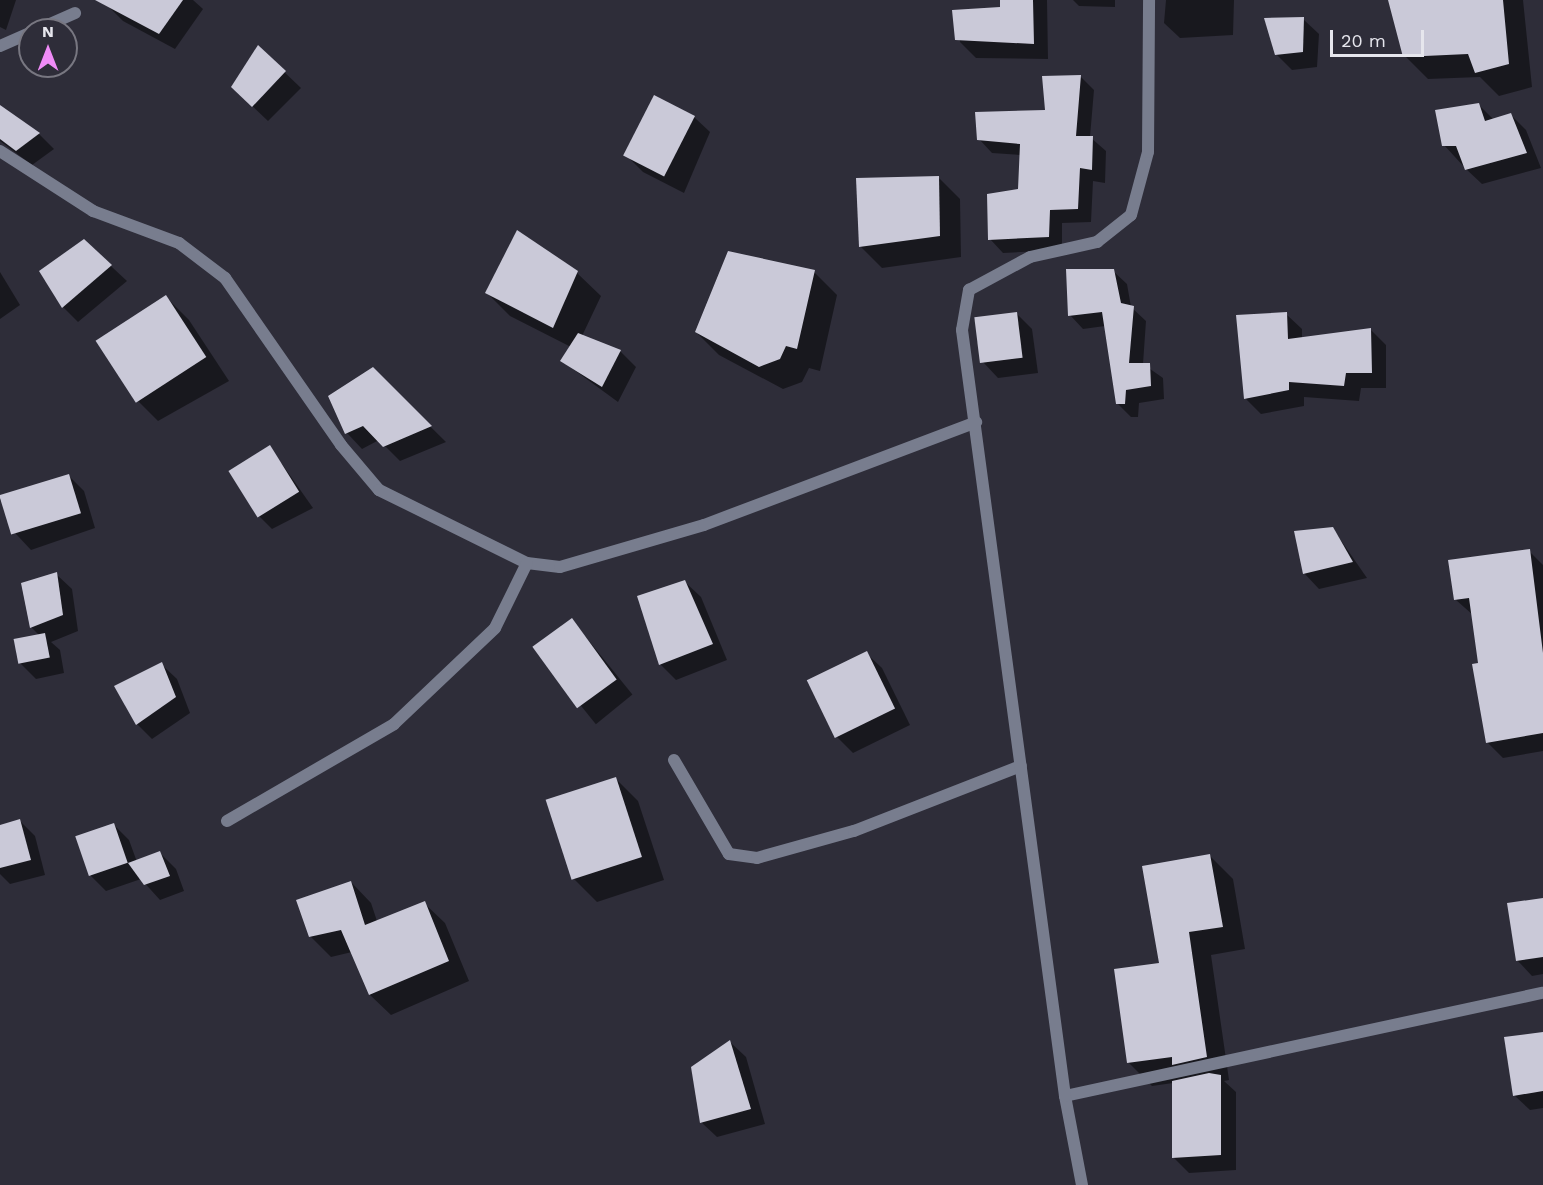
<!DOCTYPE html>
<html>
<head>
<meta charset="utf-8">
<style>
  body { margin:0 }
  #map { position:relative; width:1543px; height:1185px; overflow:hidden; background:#2e2d39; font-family:"Work Sans",sans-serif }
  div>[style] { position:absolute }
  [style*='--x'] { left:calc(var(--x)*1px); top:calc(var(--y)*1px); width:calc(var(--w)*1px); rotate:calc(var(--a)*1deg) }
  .shadow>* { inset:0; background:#0007; transform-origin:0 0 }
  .building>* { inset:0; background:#cac9d8; transform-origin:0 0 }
  .street>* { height:12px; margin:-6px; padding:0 6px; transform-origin:6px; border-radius:6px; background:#787d8e }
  span { translate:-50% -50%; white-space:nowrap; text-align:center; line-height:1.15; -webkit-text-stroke:6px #2e2d39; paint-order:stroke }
  .north { position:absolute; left:18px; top:18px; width:60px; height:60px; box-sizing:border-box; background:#2e2d39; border:2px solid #787781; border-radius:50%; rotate:0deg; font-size:16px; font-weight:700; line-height:24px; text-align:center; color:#e6e6ed }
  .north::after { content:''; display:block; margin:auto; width:21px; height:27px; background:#ef8bf7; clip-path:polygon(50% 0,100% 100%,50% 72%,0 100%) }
  .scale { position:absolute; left:1330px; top:30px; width:94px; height:27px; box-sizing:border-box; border:3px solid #e6e6ed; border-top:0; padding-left:8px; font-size:18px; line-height:21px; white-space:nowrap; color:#e6e6ed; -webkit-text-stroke:4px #2e2d39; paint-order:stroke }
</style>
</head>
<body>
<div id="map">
  <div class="shadow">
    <i style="clip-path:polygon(0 0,16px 0,6px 30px,0 27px)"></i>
    <i style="clip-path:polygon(113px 0,193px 0,203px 9px,175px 49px,123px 21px,108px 6px)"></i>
    <i style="clip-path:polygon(1001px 0,1047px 0,1048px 59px,976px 58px,960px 42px,954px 11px,1001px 8px)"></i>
    <i style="clip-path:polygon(1073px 0,1115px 0,1115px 7px,1079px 6px)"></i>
    <i style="clip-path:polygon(1166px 0,1234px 0,1233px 35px,1180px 38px,1164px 23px)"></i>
    <i style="clip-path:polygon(1390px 0,1523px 0,1532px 87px,1499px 96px,1480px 77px,1428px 79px,1405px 56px)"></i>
    <i style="clip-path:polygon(1303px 19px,1319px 34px,1317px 67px,1292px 70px,1276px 54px)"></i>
    <i style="clip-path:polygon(258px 47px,301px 88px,268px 121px,248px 102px)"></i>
    <i style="clip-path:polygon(1081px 77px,1094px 90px,1090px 137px,1106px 151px,1105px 183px,1093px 181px,1091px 222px,1062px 223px,1062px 250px,1003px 253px,990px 239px,1019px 190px,1021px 155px,992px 153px,979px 139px,1047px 111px)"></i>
    <i style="clip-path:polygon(1478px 104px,1494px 120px,1511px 115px,1526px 130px,1541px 168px,1482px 184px,1466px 169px,1444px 145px)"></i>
    <i style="clip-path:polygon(0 107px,39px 134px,54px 149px,32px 165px,0 141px)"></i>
    <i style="clip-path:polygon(694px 117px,710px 132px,684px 193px,643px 172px,628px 157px)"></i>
    <i style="clip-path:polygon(938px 177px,960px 199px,961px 257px,882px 268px,860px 246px)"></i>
    <i style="clip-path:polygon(518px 233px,577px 273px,601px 296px,582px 336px,621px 352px,636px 367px,618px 402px,562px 361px,571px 347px,510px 316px,487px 293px)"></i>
    <i style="clip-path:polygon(84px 241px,127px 281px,78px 322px,63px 307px)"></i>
    <i style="clip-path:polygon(1113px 271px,1127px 284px,1131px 307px,1146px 321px,1143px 364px,1163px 378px,1164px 399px,1139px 403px,1138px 417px,1131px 417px,1117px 403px,1105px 326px,1083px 329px,1070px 315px)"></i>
    <i style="clip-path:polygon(0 272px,20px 305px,0 319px)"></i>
    <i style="clip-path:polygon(814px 272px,837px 295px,820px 371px,809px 368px,802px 382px,783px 389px,719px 355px,696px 332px)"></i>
    <i style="clip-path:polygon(166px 297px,189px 320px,229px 381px,158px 421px,135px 398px,100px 345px)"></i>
    <i style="clip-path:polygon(1017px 314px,1032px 329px,1038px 373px,998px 378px,983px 362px)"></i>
    <i style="clip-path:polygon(1286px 314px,1302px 329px,1302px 339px,1371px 330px,1386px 345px,1386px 388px,1361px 388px,1359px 401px,1304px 397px,1304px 406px,1261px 414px,1246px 399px)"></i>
    <i style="clip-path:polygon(372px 369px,446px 442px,400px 461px,379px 440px,362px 449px,347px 433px)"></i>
    <i style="clip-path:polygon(270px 447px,313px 508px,272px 529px,256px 513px)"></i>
    <i style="clip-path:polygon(69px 476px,84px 491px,95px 528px,31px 550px,16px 534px,0 499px)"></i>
    <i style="clip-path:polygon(1333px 529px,1367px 578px,1319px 589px,1304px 573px)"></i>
    <i style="clip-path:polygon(1529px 551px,1543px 565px,1543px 751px,1503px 758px,1488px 743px,1473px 615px,1456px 600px)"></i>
    <i style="clip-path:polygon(56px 574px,72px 589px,78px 631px,51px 642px,60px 650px,64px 673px,36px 679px,20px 663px,40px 636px,32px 628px,22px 584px)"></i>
    <i style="clip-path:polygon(685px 582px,701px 597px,727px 660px,676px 680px,661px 665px,639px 597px)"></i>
    <i style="left:572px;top:620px;width:96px;height:47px;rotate:51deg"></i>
    <i style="clip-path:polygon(866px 653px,882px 668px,910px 725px,853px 753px,837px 737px)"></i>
    <i style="clip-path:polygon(161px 664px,177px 679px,190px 713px,152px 739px,137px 724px)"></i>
    <i style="clip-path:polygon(615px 778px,638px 801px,664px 880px,597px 902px,574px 879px)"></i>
    <i style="clip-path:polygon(20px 821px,35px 836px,45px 875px,10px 884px,0 874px,0 826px)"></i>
    <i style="clip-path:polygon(114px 825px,129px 840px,137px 862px,160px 853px,176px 869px,184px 891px,160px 900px,141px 879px,106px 891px,91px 876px,77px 837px)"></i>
    <i style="clip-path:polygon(1210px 856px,1233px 879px,1245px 949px,1211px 955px,1229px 1080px,1224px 1081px,1236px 1092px,1236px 1170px,1189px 1173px,1173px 1157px,1173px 1083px,1152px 1086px,1129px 1063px,1161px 964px)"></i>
    <i style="clip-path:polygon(351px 882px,371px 903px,377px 921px,424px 903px,445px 923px,469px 981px,391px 1015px,370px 995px,352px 952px,331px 957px,310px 936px)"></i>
    <i style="clip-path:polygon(1543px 900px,1543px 974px,1532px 976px,1517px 960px)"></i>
    <i style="clip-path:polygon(1543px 1033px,1543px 1108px,1530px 1110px,1514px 1095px)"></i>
    <i style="clip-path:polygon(730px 1042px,746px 1057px,765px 1124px,717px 1137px,701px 1122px)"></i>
  </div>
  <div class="building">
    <i style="clip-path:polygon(95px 0,183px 0,159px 34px)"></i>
    <i style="clip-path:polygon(1000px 0,1033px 0,1034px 44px,955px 40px,952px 10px,1000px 7px)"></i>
    <i style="clip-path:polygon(1388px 0,1503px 0,1509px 64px,1475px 73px,1468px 54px,1403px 57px)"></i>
    <i style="clip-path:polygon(1304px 17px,1303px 52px,1275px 55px,1264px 18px)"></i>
    <i style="clip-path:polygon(258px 45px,286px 71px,252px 107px,231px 87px)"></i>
    <i style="clip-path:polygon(1081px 75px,1076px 136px,1093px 136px,1092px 170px,1080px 168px,1078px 209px,1050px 210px,1049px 237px,988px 240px,987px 194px,1018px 189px,1020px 144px,977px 140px,975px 112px,1045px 110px,1042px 76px)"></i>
    <i style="left:654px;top:95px;width:46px;height:68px;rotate:27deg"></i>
    <i style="clip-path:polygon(1479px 103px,1485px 121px,1511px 113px,1527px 153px,1465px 170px,1456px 146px,1442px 146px,1435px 110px)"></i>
    <i style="clip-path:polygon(0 105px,40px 133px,16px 151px,0 139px)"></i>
    <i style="clip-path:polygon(939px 176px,940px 236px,859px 247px,856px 178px)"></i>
    <i style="clip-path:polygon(517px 230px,578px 271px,553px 328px,485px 293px)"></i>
    <i style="clip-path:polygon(84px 239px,112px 265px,62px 308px,39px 271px)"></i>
    <i style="clip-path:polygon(728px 251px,815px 270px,797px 349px,786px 346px,780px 359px,759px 367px,695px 332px)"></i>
    <i style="clip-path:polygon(1066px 269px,1114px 269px,1121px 303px,1134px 306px,1129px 363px,1150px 363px,1151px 386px,1126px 390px,1125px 404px,1116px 404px,1102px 312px,1068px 316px)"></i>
    <i style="left:166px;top:295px;width:74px;height:84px;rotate:57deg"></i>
    <i style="left:1017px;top:312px;width:46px;height:43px;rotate:83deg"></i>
    <i style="clip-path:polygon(1287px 312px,1288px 339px,1371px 328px,1372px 373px,1346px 373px,1344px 386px,1289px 382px,1289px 390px,1244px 399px,1236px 315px)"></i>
    <i style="clip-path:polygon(578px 333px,621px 350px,602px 387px,560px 361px)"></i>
    <i style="clip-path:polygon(373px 367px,432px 426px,383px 447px,363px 426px,345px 434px,328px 396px)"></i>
    <i style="left:270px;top:445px;width:55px;height:49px;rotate:58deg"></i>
    <i style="left:69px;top:474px;width:41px;height:73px;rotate:73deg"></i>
    <i style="clip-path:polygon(1333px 527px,1353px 562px,1303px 574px,1294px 531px)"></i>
    <i style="clip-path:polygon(1530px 549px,1543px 653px,1543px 733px,1486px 743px,1472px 664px,1478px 663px,1469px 598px,1454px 600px,1448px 560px)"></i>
    <i style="clip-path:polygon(57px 572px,63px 615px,30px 628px,21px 583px)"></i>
    <i style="clip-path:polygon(685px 580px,713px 644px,659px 665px,637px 596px)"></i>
    <i style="left:572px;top:618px;width:76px;height:49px;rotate:54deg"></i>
    <i style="left:45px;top:633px;width:25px;height:32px;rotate:79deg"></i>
    <i style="left:867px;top:651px;width:64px;height:67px;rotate:64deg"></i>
    <i style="clip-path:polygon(162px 662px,176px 697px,136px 725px,114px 686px)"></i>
    <i style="left:616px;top:777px;width:84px;height:74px;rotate:72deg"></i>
    <i style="clip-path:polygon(20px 819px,31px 860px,0 868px,0 825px)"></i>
    <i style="left:114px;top:823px;width:42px;height:41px;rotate:71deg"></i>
    <i style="clip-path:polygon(160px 851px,170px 876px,144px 885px,128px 863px)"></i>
    <i style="clip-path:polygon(1210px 854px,1223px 927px,1189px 932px,1207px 1057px,1172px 1065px,1172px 1057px,1127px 1063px,1114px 969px,1159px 963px,1142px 866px)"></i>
    <i style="clip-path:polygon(351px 881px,365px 925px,425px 901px,449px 961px,369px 995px,341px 930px,309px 937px,296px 900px)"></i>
    <i style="clip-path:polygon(1543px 898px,1543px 957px,1516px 961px,1507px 903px)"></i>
    <i style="clip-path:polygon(1543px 1032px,1543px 1091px,1513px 1096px,1504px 1037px)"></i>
    <i style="clip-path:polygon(730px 1040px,751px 1109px,700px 1123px,691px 1067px)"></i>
    <i style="clip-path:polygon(1209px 1073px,1221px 1075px,1221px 1155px,1172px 1158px,1172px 1081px)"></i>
  </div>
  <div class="street">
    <i style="--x:0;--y:46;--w:82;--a:-23.7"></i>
    <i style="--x:0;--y:151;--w:111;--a:32.8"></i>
    <i style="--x:93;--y:211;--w:92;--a:20.4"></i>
    <i style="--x:179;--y:243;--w:58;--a:37.3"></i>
    <i style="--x:225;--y:278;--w:203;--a:55.2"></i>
    <i style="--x:341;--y:445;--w:59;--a:49.8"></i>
    <i style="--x:379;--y:490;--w:165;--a:26.3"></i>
    <i style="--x:527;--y:563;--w:33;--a:7"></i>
    <i style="--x:560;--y:567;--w:150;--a:-16.3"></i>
    <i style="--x:704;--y:525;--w:291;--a:-20.7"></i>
    <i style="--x:674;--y:760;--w:109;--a:59.7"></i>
    <i style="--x:729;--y:854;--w:28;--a:8"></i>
    <i style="--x:757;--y:858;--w:101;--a:-15.6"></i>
    <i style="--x:854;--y:831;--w:179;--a:-21.3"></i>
    <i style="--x:227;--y:821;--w:193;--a:-30.1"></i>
    <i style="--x:394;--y:724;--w:139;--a:-43.5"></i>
    <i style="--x:495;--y:628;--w:72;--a:-63.8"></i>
    <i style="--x:1065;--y:1096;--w:489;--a:-12.2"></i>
    <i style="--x:1082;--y:1185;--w:91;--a:-100.8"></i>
    <i style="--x:1065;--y:1096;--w:773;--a:-97.66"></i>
    <i style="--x:962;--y:330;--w:41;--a:-80.1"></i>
    <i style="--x:969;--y:290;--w:69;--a:-28.4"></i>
    <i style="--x:1030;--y:257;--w:69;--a:-12.6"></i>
    <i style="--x:1097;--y:242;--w:43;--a:-38.5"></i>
    <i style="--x:1131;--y:215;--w:65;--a:-74.9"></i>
    <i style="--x:1148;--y:152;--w:152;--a:-89.6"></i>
  </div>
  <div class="north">N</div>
  <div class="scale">20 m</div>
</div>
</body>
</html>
